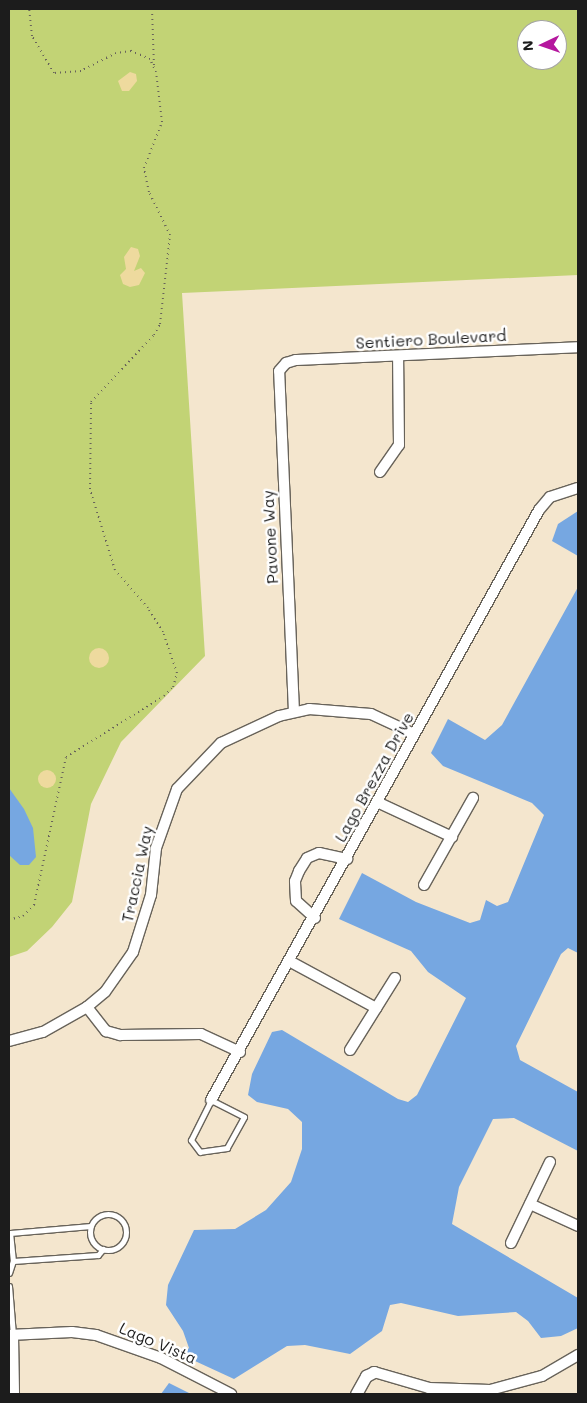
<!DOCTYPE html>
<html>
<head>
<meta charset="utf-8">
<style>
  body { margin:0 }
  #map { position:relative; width:587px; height:1403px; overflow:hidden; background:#f4e6ce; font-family:Mali,sans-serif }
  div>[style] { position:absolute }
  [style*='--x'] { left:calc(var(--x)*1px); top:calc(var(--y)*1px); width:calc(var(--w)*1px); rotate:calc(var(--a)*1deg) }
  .green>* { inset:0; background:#c2d375 }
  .sand>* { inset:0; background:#eeda9e }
  .round { border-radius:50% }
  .water>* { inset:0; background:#76a7e1 }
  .path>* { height:2px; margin-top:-1px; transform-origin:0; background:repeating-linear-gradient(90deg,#68635a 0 1px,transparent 0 5px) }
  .roads { filter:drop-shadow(1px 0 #68635a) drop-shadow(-1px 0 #68635a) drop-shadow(0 1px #68635a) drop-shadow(0 -1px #68635a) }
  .service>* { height:5px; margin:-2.5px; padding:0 2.5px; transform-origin:2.5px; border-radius:2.5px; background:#fff }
  .service>.ring { margin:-2.5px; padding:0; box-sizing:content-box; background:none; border:5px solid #fff; border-radius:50% }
  .minor>* { height:10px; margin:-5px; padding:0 5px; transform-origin:5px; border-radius:5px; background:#fff }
  .tertiary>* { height:11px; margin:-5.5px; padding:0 5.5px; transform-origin:5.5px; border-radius:5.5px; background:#fff }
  span { translate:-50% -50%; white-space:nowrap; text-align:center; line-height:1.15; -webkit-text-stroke:5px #fff; paint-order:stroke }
  .street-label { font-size:16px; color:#1c1c1c }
  .frame { position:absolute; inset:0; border:10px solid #1c1c1c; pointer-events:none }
  .north { position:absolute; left:517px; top:20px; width:50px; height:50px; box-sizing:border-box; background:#fff; border:1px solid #a4a4a4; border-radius:50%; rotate:267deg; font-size:14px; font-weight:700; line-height:20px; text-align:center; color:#1c1c1c }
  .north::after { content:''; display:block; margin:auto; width:18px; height:22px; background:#b5179e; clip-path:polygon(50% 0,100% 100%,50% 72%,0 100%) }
</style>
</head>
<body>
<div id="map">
  <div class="green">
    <i style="clip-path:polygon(evenodd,9px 9px,578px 9px,578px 275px,182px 293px,205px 656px,121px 742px,91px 804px,72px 902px,52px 927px,27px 951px,9px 957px,9px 9px,527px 30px,557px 30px,557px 60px,527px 60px,527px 30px)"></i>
  </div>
  <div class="sand">
    <i style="clip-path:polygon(130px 72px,136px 74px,137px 81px,129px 91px,122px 91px,118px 81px)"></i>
    <i style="clip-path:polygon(131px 247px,138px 249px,140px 256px,134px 271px,141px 268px,145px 273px,139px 285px,130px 287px,123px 284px,120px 275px,126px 269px,124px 257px)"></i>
    <i class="round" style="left:89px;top:648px;width:20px;height:20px"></i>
    <i class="round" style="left:38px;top:770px;width:18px;height:18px"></i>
  </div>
  <div class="water">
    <i style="clip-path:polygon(578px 511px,578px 556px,552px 541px,558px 524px)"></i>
    <i style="clip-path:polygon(578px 587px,578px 953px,568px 948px,561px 954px,516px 1046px,520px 1060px,578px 1092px,578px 1151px,514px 1118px,493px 1119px,459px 1187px,452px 1224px,578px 1298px,578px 1328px,561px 1336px,541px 1338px,528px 1321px,516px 1312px,458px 1316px,401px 1303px,390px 1305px,382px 1331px,350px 1354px,305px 1345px,287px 1346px,234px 1379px,182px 1355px,189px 1348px,183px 1331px,166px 1305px,168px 1285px,194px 1230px,235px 1229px,266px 1210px,291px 1182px,302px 1149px,302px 1122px,288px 1109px,257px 1102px,248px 1095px,252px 1074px,272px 1032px,282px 1030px,398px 1099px,408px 1102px,417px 1095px,466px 998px,428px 972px,411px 951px,339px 919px,362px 873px,416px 902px,470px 923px,480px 920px,486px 900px,497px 906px,508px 902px,544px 815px,532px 803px,443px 766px,431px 753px,448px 719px,485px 740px,502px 725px)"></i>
    <i style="clip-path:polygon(9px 788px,24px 809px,33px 828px,36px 857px,29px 865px,20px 865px,9px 855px)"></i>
    <i style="clip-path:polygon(169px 1383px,191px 1394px,161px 1394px)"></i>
  </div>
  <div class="path">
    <i style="--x:152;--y:9;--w:58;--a:88"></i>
    <i style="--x:9;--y:920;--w:15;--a:-16"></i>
    <i style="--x:23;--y:916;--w:16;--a:-45"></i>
    <i style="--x:34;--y:905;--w:151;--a:-77.8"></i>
    <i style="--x:66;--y:757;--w:115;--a:-31.9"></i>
    <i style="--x:164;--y:696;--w:13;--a:-45"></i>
    <i style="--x:173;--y:687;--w:15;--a:-74"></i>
    <i style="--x:177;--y:673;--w:43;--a:-108.9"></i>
    <i style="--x:163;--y:632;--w:28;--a:-122"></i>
    <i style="--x:148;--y:608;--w:50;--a:-131"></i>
    <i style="--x:115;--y:570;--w:85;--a:-107.2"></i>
    <i style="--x:90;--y:489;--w:87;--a:-89.3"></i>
    <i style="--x:91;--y:402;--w:92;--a:-46.8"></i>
    <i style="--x:154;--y:335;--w:13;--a:-61"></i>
    <i style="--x:160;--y:324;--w:90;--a:-83.6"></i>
    <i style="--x:170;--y:235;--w:48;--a:-116"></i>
    <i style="--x:149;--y:192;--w:25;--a:-102"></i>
    <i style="--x:144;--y:168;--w:49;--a:-68.6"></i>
    <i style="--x:162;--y:122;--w:50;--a:-96.8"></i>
    <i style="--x:156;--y:72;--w:14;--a:-115"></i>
    <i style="--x:150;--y:59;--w:21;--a:-157"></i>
    <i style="--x:131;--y:51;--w:15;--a:172"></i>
    <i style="--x:116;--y:53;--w:39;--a:153"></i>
    <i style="--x:81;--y:71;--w:27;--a:176"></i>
    <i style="--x:54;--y:73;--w:43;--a:-120.7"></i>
    <i style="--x:32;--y:36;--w:27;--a:-96"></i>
  </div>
  <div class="roads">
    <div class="service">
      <i style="--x:211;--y:1100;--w:37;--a:27"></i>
      <i style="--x:244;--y:1117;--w:35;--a:119"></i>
      <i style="--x:227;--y:1148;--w:27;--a:172"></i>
      <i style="--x:200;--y:1152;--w:15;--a:-127"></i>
      <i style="--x:191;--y:1140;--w:45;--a:-63.4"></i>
      <i class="ring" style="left:90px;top:1214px;width:31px;height:31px"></i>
      <i style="--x:13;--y:1261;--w:85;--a:-4"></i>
      <i style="--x:98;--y:1255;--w:8;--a:-50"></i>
      <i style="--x:9;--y:1273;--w:13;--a:-72"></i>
      <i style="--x:13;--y:1261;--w:28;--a:-96"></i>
      <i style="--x:10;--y:1233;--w:81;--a:-4.9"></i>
      <i style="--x:9;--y:1286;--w:49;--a:85.3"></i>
    </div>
    <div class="minor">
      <i style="--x:380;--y:472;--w:33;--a:-55"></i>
      <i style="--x:399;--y:445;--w:89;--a:-90.6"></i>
      <i style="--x:294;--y:712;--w:341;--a:-92.5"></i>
      <i style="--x:279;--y:371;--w:11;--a:-49"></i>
      <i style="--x:286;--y:363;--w:10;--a:-17"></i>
      <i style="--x:296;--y:360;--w:282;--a:-2.6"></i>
      <i style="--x:377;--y:802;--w:83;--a:25"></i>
      <i style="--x:424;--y:885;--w:100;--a:-60.6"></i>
      <i style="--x:315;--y:918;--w:25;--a:-138"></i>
      <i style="--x:296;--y:901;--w:20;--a:-93"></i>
      <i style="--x:295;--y:881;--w:11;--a:-68"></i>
      <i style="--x:299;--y:871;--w:15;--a:-58"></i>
      <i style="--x:307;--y:858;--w:13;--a:-23"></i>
      <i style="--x:319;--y:853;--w:29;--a:12"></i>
      <i style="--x:291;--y:962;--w:97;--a:28.4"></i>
      <i style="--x:87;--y:1007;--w:23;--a:-40"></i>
      <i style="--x:105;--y:992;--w:49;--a:-55"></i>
      <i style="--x:133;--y:952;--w:60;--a:-72.5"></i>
      <i style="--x:151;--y:895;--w:47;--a:-83.9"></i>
      <i style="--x:156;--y:848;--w:63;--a:-70.4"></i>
      <i style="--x:177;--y:789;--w:64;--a:-46.3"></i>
      <i style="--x:221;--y:743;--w:64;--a:-25"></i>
      <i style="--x:279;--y:716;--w:31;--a:-13"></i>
      <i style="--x:309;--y:709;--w:62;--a:4.6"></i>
      <i style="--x:371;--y:714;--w:47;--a:24.9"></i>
      <i style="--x:9;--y:1041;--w:35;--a:-15"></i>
      <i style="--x:43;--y:1032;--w:51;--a:-29.6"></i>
      <i style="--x:87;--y:1007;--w:31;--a:52"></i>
      <i style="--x:106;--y:1031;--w:15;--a:16"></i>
      <i style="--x:120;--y:1035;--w:81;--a:-0.7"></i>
      <i style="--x:201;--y:1034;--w:43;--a:24.8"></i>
      <i style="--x:350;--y:1050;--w:85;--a:-58"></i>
      <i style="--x:211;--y:1100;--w:675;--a:-60.93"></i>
      <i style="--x:539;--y:510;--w:17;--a:-50"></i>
      <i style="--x:550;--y:497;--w:29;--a:-18"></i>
      <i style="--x:530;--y:1204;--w:53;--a:24.6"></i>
      <i style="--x:511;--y:1243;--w:90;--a:-64.3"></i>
      <i style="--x:9;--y:1335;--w:63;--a:-2.7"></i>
      <i style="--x:72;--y:1332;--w:24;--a:7"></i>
      <i style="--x:96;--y:1335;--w:69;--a:19.5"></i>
      <i style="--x:161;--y:1358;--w:79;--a:27.2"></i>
      <i style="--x:13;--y:1335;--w:59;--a:89"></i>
      <i style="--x:374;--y:1372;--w:57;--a:16.2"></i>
      <i style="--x:429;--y:1388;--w:61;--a:1.9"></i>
      <i style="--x:490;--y:1390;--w:54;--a:-15.1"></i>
      <i style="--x:542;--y:1376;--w:42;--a:-30.3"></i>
    </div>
    <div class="tertiary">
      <i style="--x:356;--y:1394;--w:21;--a:-61"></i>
      <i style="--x:366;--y:1376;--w:9;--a:-27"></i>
    </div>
  </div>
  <div class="street-label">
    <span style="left:431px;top:339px;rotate:-3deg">Sentiero Boulevard</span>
    <span style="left:270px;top:537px;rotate:-93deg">Pavone Way</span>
    <span style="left:374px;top:777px;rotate:-61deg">Lago Brezza Drive</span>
    <span style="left:137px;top:874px;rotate:-78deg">Traccia Way</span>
    <span style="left:158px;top:1343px;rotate:23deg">Lago Vista</span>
  </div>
  <div class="frame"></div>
  <div class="north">N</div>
</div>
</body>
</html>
